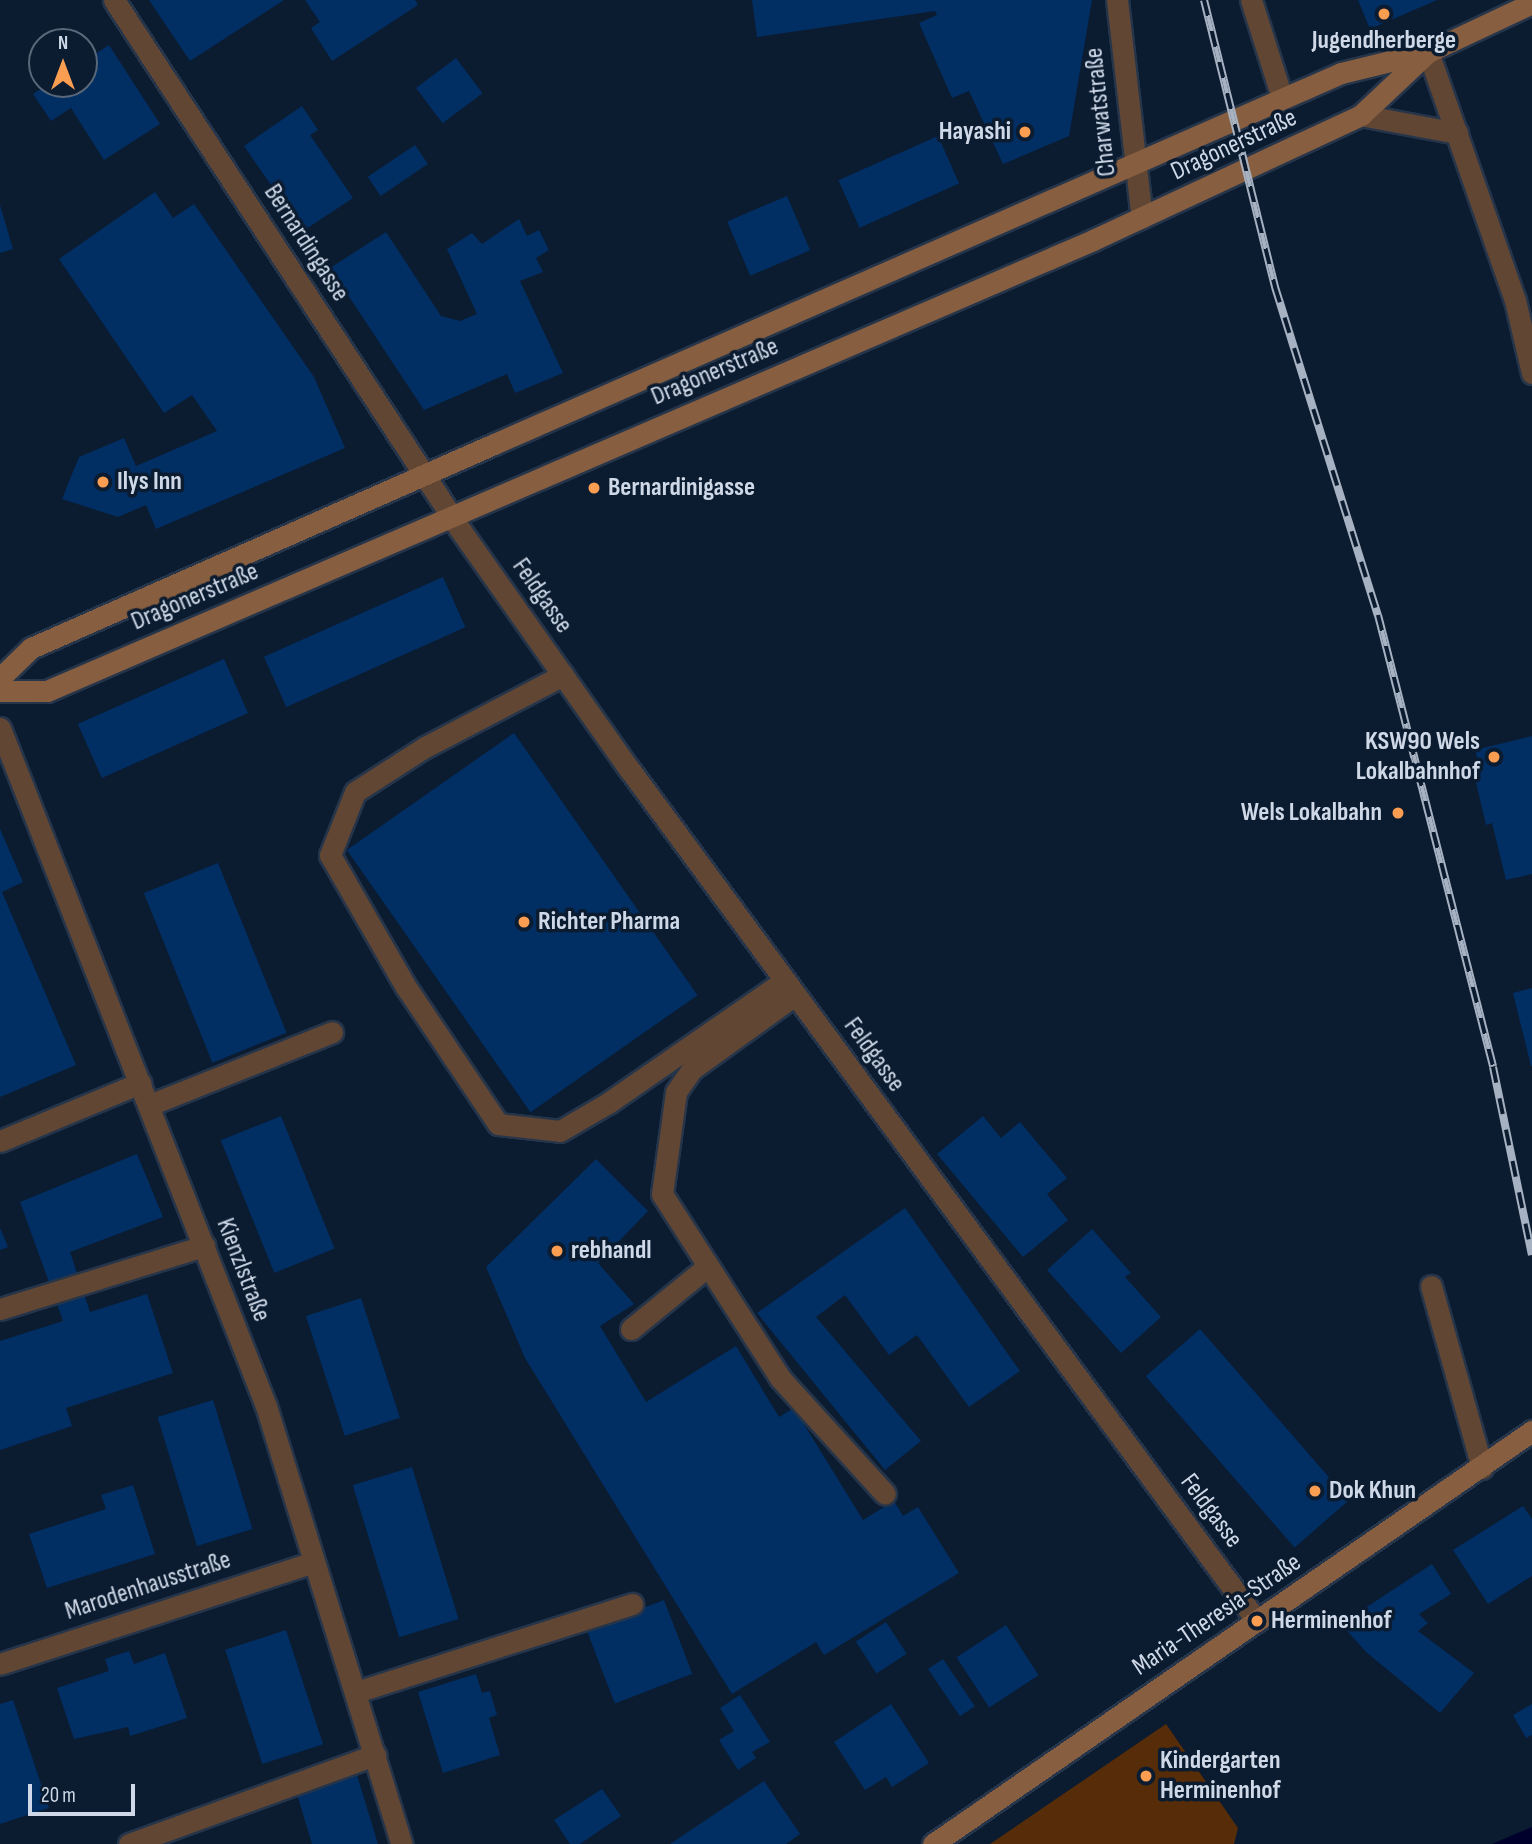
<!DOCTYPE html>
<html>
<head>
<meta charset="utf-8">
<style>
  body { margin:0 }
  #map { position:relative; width:1532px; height:1844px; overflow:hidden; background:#0b1b30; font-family:"Sofia Sans Condensed",sans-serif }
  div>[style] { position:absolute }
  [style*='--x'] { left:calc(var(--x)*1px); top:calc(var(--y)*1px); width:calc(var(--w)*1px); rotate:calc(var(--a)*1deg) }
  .green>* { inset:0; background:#562d08 }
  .water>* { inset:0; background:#00002c }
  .building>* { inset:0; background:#022f63; transform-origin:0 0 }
  .roads { filter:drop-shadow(2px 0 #26354a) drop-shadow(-2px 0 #26354a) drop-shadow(0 2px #26354a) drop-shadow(0 -2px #26354a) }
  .service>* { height:21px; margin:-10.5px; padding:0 10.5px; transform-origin:10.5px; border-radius:10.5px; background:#604633 }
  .minor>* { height:21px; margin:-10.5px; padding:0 10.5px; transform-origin:10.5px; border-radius:10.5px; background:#604633 }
  .secondary>* { height:21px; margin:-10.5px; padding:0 10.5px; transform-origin:10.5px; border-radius:10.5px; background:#875e3f }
  .rail>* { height:8px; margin-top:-4px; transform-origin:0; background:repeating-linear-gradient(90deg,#0b1b30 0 16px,#a6b1c1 0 32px); box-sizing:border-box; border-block:2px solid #a6b1c1 }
  .dots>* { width:19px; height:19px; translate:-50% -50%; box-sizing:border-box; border:4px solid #0b1b30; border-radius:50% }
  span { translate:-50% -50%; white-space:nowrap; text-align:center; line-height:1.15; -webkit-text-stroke:7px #0b1b30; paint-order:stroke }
  .poi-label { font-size:26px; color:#ced8e7; font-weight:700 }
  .right { translate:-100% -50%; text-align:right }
  .left { translate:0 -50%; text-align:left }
  .street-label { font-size:26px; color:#ced8e7 }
  .north { position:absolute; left:28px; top:28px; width:70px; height:70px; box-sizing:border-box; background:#0b1b30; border:2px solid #596779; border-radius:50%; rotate:0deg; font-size:19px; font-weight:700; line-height:28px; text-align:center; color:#ced8e7 }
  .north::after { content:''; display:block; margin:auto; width:24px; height:32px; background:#fc9e52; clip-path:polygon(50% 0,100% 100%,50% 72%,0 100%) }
  .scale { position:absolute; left:28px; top:1784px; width:107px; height:32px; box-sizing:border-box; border:4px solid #ced8e7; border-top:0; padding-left:9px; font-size:21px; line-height:24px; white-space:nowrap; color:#ced8e7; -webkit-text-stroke:5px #0b1b30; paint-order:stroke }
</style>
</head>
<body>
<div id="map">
  <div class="green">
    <i style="clip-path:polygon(1166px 1724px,1238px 1828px,1234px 1844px,990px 1844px)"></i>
  </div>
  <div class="water">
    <i style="clip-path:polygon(1532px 1827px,1532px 1844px,1492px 1844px,1499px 1841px)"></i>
  </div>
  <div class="building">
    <i style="clip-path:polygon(149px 0,284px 0,190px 61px)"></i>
    <i style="clip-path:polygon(305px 0,415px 0,418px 5px,332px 61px,311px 28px,320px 22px)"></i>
    <i style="clip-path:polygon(752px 0,1092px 0,1069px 136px,1003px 164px,969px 91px,952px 98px,919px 23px,937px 15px,935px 11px,757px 37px)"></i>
    <i style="clip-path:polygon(1358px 0,1437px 0,1370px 29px)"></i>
    <i style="clip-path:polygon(109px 45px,160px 124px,104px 160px,71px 108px,51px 121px,33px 94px,49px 84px,84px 84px,84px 61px)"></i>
    <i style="left:456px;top:58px;width:44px;height:50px;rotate:53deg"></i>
    <i style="clip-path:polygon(302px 106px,318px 130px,310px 135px,353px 198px,303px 231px,244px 146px)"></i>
    <i style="left:938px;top:136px;width:52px;height:109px;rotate:66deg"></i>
    <i style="left:415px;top:145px;width:23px;height:57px;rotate:56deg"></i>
    <i style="clip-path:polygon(155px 192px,173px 218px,194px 204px,314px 377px,345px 448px,156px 529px,146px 505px,118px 517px,62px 499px,79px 457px,124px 438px,136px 466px,217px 431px,192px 395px,164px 413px,59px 259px)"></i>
    <i style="left:787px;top:196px;width:59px;height:65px;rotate:67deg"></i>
    <i style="clip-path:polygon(0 205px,13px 249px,0 253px)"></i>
    <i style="clip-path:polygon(519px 219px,527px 236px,539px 230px,549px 250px,536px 258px,543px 272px,520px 281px,563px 373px,515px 393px,507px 374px,424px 410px,330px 268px,386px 232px,441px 316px,460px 321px,477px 314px,447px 249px,472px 233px,482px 244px)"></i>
    <i style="left:443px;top:577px;width:55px;height:196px;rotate:66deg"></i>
    <i style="left:224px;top:659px;width:59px;height:160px;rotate:66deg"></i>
    <i style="left:514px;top:733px;width:320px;height:204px;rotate:55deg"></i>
    <i style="clip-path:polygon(1532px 736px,1532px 874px,1506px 880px,1492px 823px,1486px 825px,1474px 774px,1481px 773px,1475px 750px)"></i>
    <i style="clip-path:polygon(0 829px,23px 882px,2px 892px,76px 1065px,0 1097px)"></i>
    <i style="left:218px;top:863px;width:183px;height:80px;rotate:68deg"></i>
    <i style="clip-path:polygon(1532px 988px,1532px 1066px,1531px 1066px,1513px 993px)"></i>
    <i style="left:281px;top:1116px;width:143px;height:65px;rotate:68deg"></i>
    <i style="clip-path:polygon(983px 1116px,1001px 1138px,1020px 1122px,1067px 1178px,1047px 1194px,1068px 1220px,1023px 1257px,937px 1154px)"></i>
    <i style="clip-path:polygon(137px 1154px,163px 1217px,70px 1252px,90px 1312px,147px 1294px,173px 1373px,66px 1408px,72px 1426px,0 1450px,0 1341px,63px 1321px,20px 1202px)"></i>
    <i style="clip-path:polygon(596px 1159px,648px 1211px,598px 1263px,634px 1304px,600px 1326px,646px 1402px,736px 1346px,779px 1417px,794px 1408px,863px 1520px,894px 1501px,903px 1516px,918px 1507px,959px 1573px,824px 1655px,816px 1642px,732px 1694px,525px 1358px,486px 1267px)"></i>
    <i style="clip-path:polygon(905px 1208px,1020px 1371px,969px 1407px,917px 1335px,889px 1355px,845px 1295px,816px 1317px,921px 1441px,885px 1470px,757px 1313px)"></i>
    <i style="clip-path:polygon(0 1228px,8px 1247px,0 1250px)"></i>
    <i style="clip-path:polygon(1092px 1229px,1131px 1273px,1125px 1277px,1161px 1317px,1121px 1353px,1047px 1270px)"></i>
    <i style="left:361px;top:1298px;width:126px;height:58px;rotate:72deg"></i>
    <i style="left:1200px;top:1329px;width:227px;height:72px;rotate:49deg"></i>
    <i style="left:213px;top:1400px;width:135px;height:58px;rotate:73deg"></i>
    <i style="left:412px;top:1467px;width:159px;height:62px;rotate:73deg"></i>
    <i style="clip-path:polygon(133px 1485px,155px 1554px,47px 1588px,29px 1534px,106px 1509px,101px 1495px)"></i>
    <i style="clip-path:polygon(1523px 1506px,1532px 1519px,1532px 1576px,1488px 1604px,1453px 1550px)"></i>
    <i style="clip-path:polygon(1432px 1564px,1451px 1594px,1419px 1614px,1428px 1623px,1418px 1631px,1474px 1673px,1440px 1713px,1366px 1652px,1341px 1624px)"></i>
    <i style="left:664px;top:1600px;width:79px;height:83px;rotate:69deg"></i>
    <i style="left:886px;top:1622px;width:38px;height:36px;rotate:57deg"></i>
    <i style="left:1006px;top:1625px;width:60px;height:59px;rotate:57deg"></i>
    <i style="left:286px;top:1630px;width:120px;height:64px;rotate:72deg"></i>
    <i style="clip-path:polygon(129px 1651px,134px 1664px,165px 1653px,187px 1718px,130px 1736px,128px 1727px,74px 1739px,57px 1688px,109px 1671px,105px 1659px)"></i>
    <i style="left:943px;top:1659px;width:57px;height:18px;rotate:56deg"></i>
    <i style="clip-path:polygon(476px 1674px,482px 1693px,490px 1691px,497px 1715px,489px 1718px,500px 1755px,443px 1773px,418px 1692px)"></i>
    <i style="clip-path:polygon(740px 1695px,770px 1742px,752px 1752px,756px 1758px,738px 1770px,719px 1740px,734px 1731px,720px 1708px)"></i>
    <i style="clip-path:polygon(13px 1700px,49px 1808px,0 1824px,0 1704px)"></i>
    <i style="clip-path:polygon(891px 1704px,929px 1763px,892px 1787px,886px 1777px,865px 1790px,834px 1742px)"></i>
    <i style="clip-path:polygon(1532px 1704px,1532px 1735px,1526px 1738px,1513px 1715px)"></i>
    <i style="clip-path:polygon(357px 1775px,378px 1844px,312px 1844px,297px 1794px)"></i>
    <i style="clip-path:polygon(764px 1781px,800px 1834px,786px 1844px,670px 1844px)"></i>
    <i style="clip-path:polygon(602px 1789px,621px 1816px,580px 1844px,570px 1844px,554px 1820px)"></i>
  </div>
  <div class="roads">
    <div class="service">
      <i style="--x:1251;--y:0;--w:103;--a:72.4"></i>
      <i style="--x:563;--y:675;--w:156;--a:152.4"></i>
      <i style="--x:425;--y:747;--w:83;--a:147.3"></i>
      <i style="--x:355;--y:792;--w:68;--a:111.6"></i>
      <i style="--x:330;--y:855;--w:152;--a:60.1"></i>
      <i style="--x:406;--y:987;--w:165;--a:56.1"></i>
      <i style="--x:498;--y:1124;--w:62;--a:6.4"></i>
      <i style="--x:560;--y:1131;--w:56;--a:-30.3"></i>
      <i style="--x:608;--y:1103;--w:214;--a:-34.7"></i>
      <i style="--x:795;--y:995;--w:127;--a:144.3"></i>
      <i style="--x:692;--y:1069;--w:28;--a:125"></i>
      <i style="--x:676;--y:1092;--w:103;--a:97.8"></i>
      <i style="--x:662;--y:1194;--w:219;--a:57.3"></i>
      <i style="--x:780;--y:1378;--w:156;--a:47.8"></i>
      <i style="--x:149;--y:1105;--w:197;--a:-21.7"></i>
      <i style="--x:0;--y:1141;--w:152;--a:-22.5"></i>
      <i style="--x:1431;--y:1286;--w:189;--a:74.3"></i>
      <i style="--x:0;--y:1309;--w:214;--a:-17.2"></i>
      <i style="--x:631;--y:1329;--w:99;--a:-39.3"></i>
      <i style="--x:356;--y:1692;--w:290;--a:-17.7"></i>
      <i style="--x:129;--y:1844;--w:262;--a:-19.9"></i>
    </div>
    <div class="minor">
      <i style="--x:114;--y:0;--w:631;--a:56.84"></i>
      <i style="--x:459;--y:528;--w:296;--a:54.8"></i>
      <i style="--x:630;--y:770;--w:1057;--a:53.62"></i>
      <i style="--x:1117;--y:0;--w:219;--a:83.5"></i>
      <i style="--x:1428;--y:52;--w:263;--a:70.7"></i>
      <i style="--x:1515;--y:300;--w:75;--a:76.9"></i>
      <i style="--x:1361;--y:115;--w:98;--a:10.6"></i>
      <i style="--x:0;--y:728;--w:728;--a:68.58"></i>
      <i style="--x:266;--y:1406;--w:459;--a:72.8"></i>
      <i style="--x:0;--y:1664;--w:330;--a:-18"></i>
    </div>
    <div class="secondary">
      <i style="--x:0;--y:678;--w:43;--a:-44.1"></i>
      <i style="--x:31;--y:648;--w:506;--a:-23.78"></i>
      <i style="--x:494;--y:444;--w:925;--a:-23.65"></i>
      <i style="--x:1341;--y:73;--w:89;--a:-13.6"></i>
      <i style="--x:1428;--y:52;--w:115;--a:-25.2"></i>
      <i style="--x:0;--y:691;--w:47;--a:0"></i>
      <i style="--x:47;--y:691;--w:1139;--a:-23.32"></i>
      <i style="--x:1093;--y:240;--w:296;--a:-25"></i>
      <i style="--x:1361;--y:115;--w:91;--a:-43.2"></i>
      <i style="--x:933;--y:1844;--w:728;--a:-34.59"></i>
    </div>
  </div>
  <div class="rail">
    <i style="--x:1204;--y:0;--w:296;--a:76.1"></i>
    <i style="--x:1275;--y:287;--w:344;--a:72.6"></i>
    <i style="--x:1378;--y:615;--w:466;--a:75.7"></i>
    <i style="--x:1493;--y:1067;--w:192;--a:78.3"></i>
  </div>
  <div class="dots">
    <i style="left:1384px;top:14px;background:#fc9e52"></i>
    <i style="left:1025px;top:132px;background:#fc9e52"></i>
    <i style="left:103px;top:482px;background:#fc9e52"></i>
    <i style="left:594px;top:488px;background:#fc9e52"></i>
    <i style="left:1494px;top:757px;background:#fc9e52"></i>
    <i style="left:1398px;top:813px;background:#fc9e52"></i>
    <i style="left:524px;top:922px;background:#fc9e52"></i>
    <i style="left:557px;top:1251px;background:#fc9e52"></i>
    <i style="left:1315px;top:1491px;background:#fc9e52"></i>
    <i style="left:1257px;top:1621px;background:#fc9e52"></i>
    <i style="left:1146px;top:1776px;background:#fc9e52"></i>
  </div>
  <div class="poi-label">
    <span style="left:1384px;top:41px">Jugendherberge</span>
    <span class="right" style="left:1011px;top:132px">Hayashi</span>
    <span class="left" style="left:117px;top:482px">Ilys Inn</span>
    <span class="left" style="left:608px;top:488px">Bernardinigasse</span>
    <span class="right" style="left:1480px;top:757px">KSW90 Wels<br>Lokalbahnhof</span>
    <span class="right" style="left:1382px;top:813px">Wels Lokalbahn</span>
    <span class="left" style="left:538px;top:922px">Richter Pharma</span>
    <span class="left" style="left:571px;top:1251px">rebhandl</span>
    <span class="left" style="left:1329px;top:1491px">Dok Khun</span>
    <span class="left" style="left:1271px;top:1621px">Herminenhof</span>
    <span class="left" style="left:1160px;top:1776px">Kindergarten<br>Herminenhof</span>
  </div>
  <div class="street-label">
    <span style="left:1101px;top:112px;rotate:-96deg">Charwatstraße</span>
    <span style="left:1234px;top:145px;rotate:-25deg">Dragonerstraße</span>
    <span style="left:306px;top:243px;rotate:57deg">Bernardingasse</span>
    <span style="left:715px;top:372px;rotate:-23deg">Dragonerstraße</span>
    <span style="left:542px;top:596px;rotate:55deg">Feldgasse</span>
    <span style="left:195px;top:597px;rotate:-23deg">Dragonerstraße</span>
    <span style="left:874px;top:1055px;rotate:54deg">Feldgasse</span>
    <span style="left:243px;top:1270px;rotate:69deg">Kienzlstraße</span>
    <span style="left:1211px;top:1511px;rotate:53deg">Feldgasse</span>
    <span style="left:148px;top:1586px;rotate:-18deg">Marodenhausstraße</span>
    <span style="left:1217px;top:1615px;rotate:-34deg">Maria-Theresia-Straße</span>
  </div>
  <div class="north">N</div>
  <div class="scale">20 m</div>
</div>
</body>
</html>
